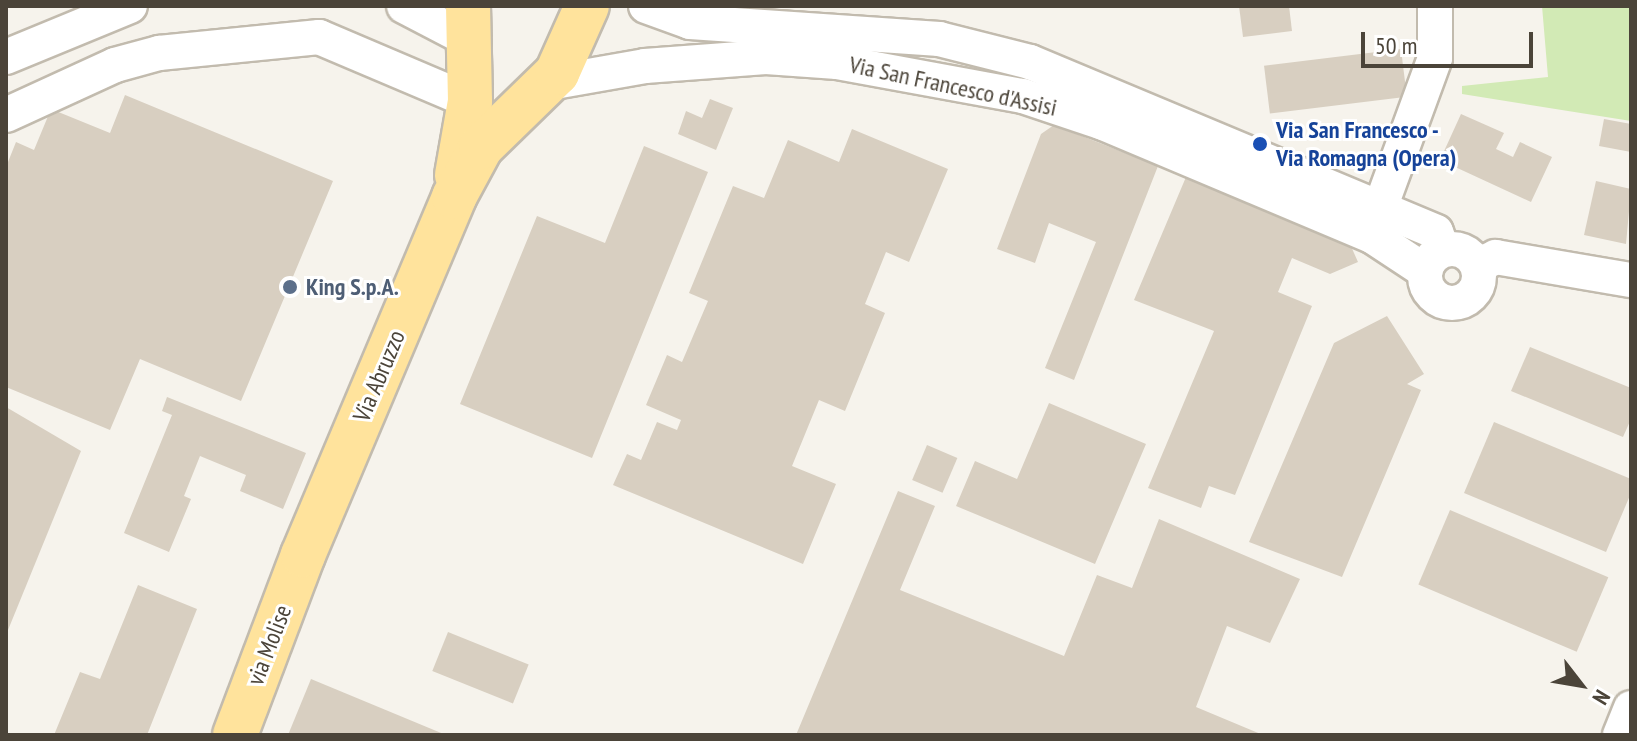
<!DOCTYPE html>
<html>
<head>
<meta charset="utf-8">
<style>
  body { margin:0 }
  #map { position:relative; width:1637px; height:741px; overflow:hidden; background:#f6f3ec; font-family:"PT Sans Narrow",sans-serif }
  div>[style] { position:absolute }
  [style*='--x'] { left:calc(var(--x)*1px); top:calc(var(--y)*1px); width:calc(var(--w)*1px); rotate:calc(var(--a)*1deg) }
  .green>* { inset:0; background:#d2eab5 }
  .building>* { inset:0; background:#d8cfc1; transform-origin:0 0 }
  .roads { filter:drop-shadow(2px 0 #c2bbae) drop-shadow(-2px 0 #c2bbae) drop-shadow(0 2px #c2bbae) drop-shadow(0 -2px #c2bbae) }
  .minor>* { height:34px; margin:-17px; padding:0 17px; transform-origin:17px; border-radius:17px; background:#fff }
  .minor>.ring { margin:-17px; padding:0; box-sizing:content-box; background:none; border:34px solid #fff; border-radius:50% }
  .major>* { height:44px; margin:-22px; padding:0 22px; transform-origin:22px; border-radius:22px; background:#ffe39c }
  .dots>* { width:22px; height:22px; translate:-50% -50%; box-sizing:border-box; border:4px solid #fff; border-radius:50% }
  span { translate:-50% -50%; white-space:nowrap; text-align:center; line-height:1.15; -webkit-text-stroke:6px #fff; paint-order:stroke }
  .street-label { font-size:24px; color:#4b4439 }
  .transit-label { font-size:24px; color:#164399; font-weight:700 }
  .left { translate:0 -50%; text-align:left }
  .service-label { font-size:24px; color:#4e5e75; font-weight:700 }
  .frame { position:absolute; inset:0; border:8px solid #4b4439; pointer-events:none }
  .north { position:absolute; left:1541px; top:645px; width:80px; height:80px; -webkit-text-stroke:6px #fff; paint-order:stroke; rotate:121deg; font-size:22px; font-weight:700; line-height:32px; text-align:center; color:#4b4439 }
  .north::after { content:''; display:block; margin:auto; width:28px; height:36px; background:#4b4439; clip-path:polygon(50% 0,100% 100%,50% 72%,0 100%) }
  .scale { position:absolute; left:1361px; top:32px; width:172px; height:36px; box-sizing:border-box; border:4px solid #4b4439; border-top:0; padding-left:10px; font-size:24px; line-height:28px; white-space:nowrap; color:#4b4439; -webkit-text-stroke:6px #fff; paint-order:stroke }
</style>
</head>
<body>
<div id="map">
  <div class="green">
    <i style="clip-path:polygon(1542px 6px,1631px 6px,1631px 121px,1462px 94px,1462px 86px,1548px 77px)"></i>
  </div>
  <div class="building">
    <i style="clip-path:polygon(1239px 6px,1289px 6px,1292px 31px,1243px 37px)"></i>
    <i style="left:1401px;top:49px;width:48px;height:138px;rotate:83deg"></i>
    <i style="clip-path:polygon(125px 95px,333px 181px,241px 401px,140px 359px,110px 430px,6px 387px,6px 167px,16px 142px,34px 150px,51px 109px,110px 133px)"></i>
    <i style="clip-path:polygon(710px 99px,733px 108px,716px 150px,678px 134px,686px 111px,702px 118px)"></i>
    <i style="clip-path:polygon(1461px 114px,1504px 133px,1496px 149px,1513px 157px,1520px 142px,1552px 157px,1531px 202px,1440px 160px)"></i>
    <i style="clip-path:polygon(1604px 119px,1631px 124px,1631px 152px,1599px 146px)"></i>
    <i style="clip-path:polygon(1054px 125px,1158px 166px,1074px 380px,1045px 368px,1096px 242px,1049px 223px,1035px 263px,997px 249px,1041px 134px)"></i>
    <i style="clip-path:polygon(852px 129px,948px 169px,909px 262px,886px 252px,865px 304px,885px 313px,845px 411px,819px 400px,792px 466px,836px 484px,803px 564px,613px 485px,627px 454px,641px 460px,657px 422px,677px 430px,681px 420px,646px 405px,667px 355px,682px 362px,708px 301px,689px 293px,733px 186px,764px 198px,788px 140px,839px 162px)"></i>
    <i style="clip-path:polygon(644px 146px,708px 172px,592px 458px,460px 404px,537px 216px,605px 243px)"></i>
    <i style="clip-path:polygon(1186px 177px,1350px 244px,1358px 262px,1330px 274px,1292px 258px,1278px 292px,1312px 306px,1235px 495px,1209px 486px,1201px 508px,1148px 488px,1214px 331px,1134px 300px)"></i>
    <i style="clip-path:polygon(1596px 181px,1631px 189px,1626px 244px,1584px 235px)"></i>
    <i style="clip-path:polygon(1387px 316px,1424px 374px,1407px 384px,1421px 390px,1342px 577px,1249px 542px,1334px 343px)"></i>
    <i style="clip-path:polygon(1530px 347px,1631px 388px,1631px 419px,1623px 437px,1511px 391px)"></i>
    <i style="clip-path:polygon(167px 397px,306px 453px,283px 509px,240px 491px,246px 475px,200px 456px,184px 496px,191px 499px,169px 552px,124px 533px,172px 415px,162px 411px)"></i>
    <i style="clip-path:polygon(1049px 403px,1146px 444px,1095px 564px,956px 506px,975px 461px,1017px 479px)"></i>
    <i style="clip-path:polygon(6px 407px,81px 451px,6px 635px)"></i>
    <i style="clip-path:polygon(1494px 422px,1631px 479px,1631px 493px,1606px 552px,1464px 493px)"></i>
    <i style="left:927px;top:445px;width:33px;height:38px;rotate:23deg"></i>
    <i style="clip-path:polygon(898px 491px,935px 506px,900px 590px,1064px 656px,1097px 575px,1132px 588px,1159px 519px,1300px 579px,1270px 643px,1227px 626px,1196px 707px,1263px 735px,796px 735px)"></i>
    <i style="left:1450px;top:510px;width:172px;height:81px;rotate:23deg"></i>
    <i style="clip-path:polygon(138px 585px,197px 609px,147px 735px,54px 735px,80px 672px,100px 679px)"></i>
    <i style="left:448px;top:632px;width:87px;height:42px;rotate:22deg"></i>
    <i style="clip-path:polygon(311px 679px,446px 735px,288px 735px)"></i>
  </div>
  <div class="roads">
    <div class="minor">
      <i style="--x:404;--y:6;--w:71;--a:27.6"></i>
      <i style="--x:646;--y:6;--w:47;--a:20"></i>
      <i style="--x:690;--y:22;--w:250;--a:3.9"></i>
      <i style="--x:939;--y:39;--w:94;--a:14.2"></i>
      <i style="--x:1030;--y:62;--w:440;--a:22.7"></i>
      <i style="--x:1436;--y:232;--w:19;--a:69"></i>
      <i style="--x:6;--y:57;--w:134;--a:-22.4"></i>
      <i style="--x:543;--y:84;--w:104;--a:-10"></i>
      <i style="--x:645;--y:66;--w:121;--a:-4.3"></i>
      <i style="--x:766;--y:57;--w:71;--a:4"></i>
      <i style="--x:837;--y:62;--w:189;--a:10.4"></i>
      <i style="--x:1023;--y:96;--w:84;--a:18.6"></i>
      <i style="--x:1103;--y:123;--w:292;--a:22.8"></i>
      <i style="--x:1372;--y:236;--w:64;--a:33.4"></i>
      <i style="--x:6;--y:115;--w:120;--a:-24.6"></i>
      <i style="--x:115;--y:65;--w:46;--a:-15.3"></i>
      <i style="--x:159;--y:53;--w:161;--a:-5.7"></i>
      <i style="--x:319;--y:37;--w:164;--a:23"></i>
      <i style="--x:1379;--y:211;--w:163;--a:-69.9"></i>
      <i style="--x:1435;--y:58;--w:52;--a:-90"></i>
      <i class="ring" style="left:1425px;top:249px;width:20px;height:20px"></i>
      <i style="--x:1478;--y:266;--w:20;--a:-27"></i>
      <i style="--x:1496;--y:257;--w:137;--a:9.7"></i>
      <i style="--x:1620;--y:735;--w:29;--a:-68"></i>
    </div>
    <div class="major">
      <i style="--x:457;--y:175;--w:75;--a:-80"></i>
      <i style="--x:470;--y:101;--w:95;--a:-91.2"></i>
      <i style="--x:235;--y:735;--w:192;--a:-69.3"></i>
      <i style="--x:303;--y:555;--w:389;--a:-67.1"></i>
      <i style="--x:454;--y:197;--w:57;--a:-61.6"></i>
      <i style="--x:481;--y:147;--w:106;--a:-44.2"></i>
      <i style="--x:557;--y:73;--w:73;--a:-65.9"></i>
    </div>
  </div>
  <div class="dots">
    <i style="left:1260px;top:144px;background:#1a4fb4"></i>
    <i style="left:290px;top:287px;background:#5c6f8a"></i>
  </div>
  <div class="street-label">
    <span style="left:953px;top:86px;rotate:12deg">Via San Francesco d'Assisi</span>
    <span style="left:379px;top:376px;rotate:-67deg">Via Abruzzo</span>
    <span style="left:269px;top:645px;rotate:-69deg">via Molise</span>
  </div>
  <div class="transit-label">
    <span class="left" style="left:1276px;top:144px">Via San Francesco -<br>Via Romagna (Opera)</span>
  </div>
  <div class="service-label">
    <span class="left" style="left:306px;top:287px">King S.p.A.</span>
  </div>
  <div class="frame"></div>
  <div class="north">N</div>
  <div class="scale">50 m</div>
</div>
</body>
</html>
